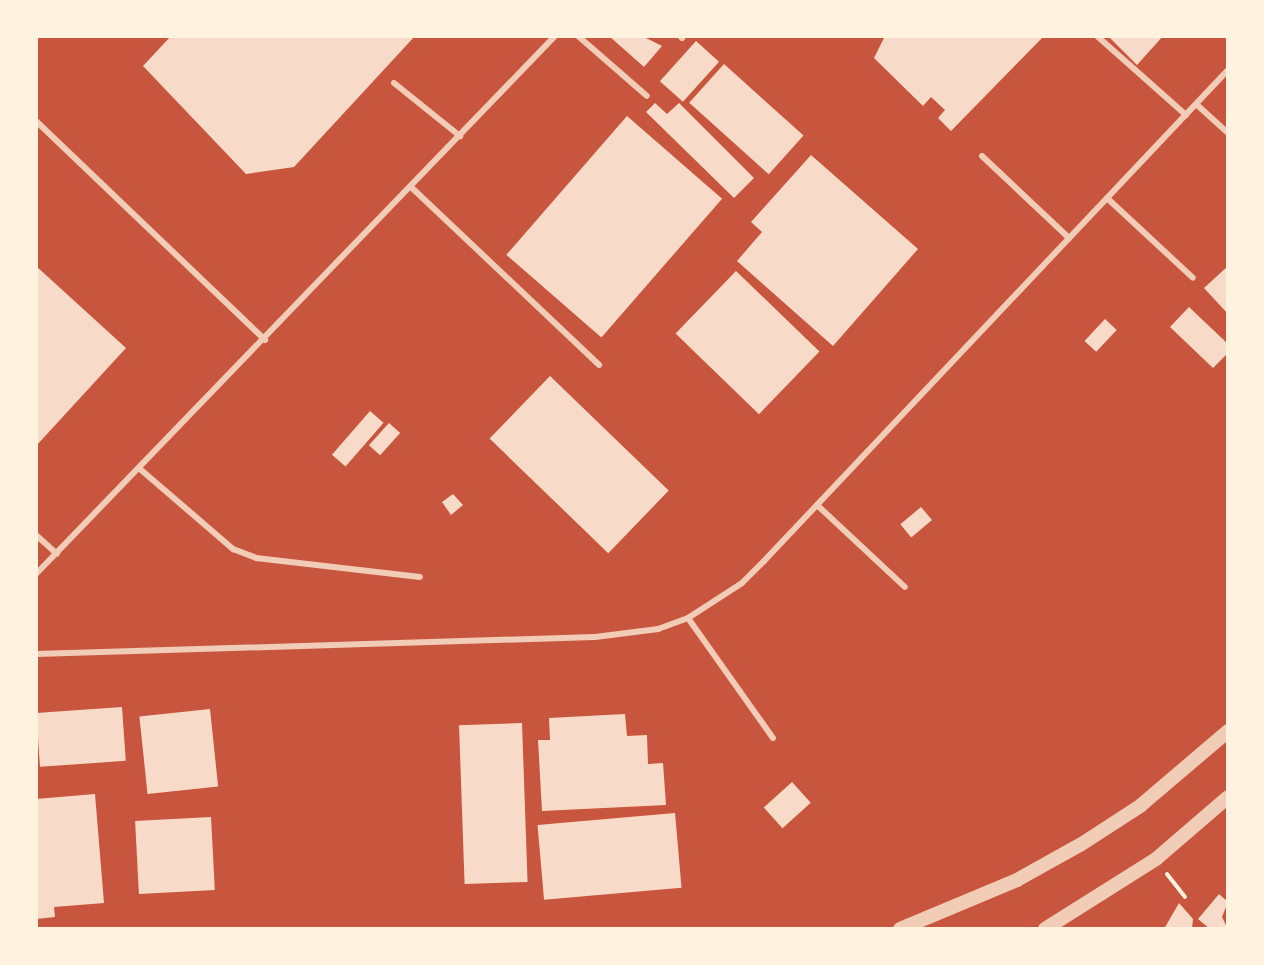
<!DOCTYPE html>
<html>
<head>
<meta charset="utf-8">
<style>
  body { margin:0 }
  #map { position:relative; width:1264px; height:965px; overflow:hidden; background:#c8553d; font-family:"Times New Roman",serif }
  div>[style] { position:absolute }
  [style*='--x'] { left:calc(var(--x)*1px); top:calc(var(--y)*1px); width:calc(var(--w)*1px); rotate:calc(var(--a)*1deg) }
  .building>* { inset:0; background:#f7dbc8; transform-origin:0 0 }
  .path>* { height:4px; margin:-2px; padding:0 2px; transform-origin:2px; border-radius:2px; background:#fff3e0 }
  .service>* { height:6px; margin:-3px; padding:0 3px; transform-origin:3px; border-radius:3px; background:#f1ccb7 }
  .tertiary>* { height:14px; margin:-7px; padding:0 7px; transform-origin:7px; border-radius:7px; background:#f1ccb7 }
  span { translate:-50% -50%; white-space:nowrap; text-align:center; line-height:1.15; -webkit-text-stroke:8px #fff3e0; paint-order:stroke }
  .frame { position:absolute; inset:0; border:38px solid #fff3e0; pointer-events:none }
</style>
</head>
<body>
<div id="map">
  <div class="building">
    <i style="clip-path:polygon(171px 36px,415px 36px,294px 167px,246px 174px,143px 66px)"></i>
    <i style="clip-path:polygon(609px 36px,642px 36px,662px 46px,644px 67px)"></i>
    <i style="clip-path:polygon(885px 36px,1044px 36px,951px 131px,938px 118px,945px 110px,931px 97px,923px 106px,874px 58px)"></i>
    <i style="clip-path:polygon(1108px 36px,1163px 36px,1137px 65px)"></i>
    <i style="left:696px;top:41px;width:31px;height:54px;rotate:42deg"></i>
    <i style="left:724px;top:64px;width:107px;height:52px;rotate:42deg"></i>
    <i style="clip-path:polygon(655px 103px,667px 114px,679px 103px,754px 178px,734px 198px,646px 112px)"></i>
    <i style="left:627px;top:116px;width:126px;height:184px;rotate:41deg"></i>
    <i style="clip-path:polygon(811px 155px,918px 249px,833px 346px,737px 261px,762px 232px,751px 222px)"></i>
    <i style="clip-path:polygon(36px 266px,126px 348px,36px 446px)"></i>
    <i style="clip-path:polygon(1228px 266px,1228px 314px,1204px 288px)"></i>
    <i style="left:736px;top:271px;width:116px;height:87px;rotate:44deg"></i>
    <i style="clip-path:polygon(1189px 307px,1228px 344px,1228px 353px,1213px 368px,1170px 327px)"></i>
    <i style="left:1105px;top:319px;width:16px;height:30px;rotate:43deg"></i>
    <i style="left:550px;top:376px;width:165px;height:87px;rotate:44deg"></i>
    <i style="left:370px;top:411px;width:18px;height:58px;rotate:41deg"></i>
    <i style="left:389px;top:423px;width:15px;height:30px;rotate:42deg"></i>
    <i style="clip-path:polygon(453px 494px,463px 505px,451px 515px,442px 502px)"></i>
    <i style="left:921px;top:507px;width:17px;height:27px;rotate:50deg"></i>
    <i style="left:122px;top:707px;width:54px;height:86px;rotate:86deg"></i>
    <i style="left:210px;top:709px;width:78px;height:71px;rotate:84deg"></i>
    <i style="clip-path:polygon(625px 714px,627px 736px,647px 735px,648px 764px,663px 763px,666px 805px,542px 811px,538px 740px,550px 740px,549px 718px)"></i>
    <i style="left:522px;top:723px;width:159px;height:63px;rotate:88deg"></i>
    <i style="left:792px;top:782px;width:28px;height:38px;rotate:48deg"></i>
    <i style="clip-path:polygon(95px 794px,104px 903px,54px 907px,55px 917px,36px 919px,36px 799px)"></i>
    <i style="left:675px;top:813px;width:75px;height:138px;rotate:85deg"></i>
    <i style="left:211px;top:817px;width:73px;height:76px;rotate:87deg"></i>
    <i style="clip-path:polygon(1219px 894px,1228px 902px,1222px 917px,1228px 929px,1210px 929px,1198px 919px)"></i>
    <i style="clip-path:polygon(1179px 903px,1193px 919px,1192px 929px,1164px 929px)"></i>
  </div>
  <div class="path">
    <i style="--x:1167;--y:874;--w:29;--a:52"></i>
  </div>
  <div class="service">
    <i style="--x:578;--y:36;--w:91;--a:41"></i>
    <i style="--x:680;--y:36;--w:3;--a:45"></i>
    <i style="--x:1097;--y:36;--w:119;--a:41.6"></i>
    <i style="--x:394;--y:83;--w:85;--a:38.8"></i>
    <i style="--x:1196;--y:104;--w:43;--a:42.2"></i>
    <i style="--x:36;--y:121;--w:317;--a:43.7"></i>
    <i style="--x:982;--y:156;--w:120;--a:43.3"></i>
    <i style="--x:411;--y:187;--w:259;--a:43.4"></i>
    <i style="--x:1107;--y:198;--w:117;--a:42.9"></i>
    <i style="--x:140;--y:469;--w:123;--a:40.7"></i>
    <i style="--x:233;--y:549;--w:25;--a:21"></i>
    <i style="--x:256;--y:558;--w:165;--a:6.6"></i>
    <i style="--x:817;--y:505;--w:120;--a:43"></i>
    <i style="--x:36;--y:535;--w:28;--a:42"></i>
    <i style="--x:36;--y:574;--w:748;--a:-46.03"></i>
    <i style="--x:688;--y:618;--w:147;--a:54.7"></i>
    <i style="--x:36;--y:654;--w:559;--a:-1.74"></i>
    <i style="--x:595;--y:637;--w:64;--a:-7.2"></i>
    <i style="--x:658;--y:629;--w:32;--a:-20"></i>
    <i style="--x:688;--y:618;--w:64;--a:-32.9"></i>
    <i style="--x:742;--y:583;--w:31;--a:-45"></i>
    <i style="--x:764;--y:561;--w:676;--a:-46.62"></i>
  </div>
  <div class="tertiary">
    <i style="--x:900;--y:929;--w:127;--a:-22.7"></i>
    <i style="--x:1017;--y:880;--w:72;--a:-29.1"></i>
    <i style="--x:1080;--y:845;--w:72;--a:-33"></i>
    <i style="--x:1140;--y:806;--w:116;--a:-40.4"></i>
    <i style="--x:1045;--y:929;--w:131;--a:-32.2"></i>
    <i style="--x:1156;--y:859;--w:95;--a:-40.7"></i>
  </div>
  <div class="frame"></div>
</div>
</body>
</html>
